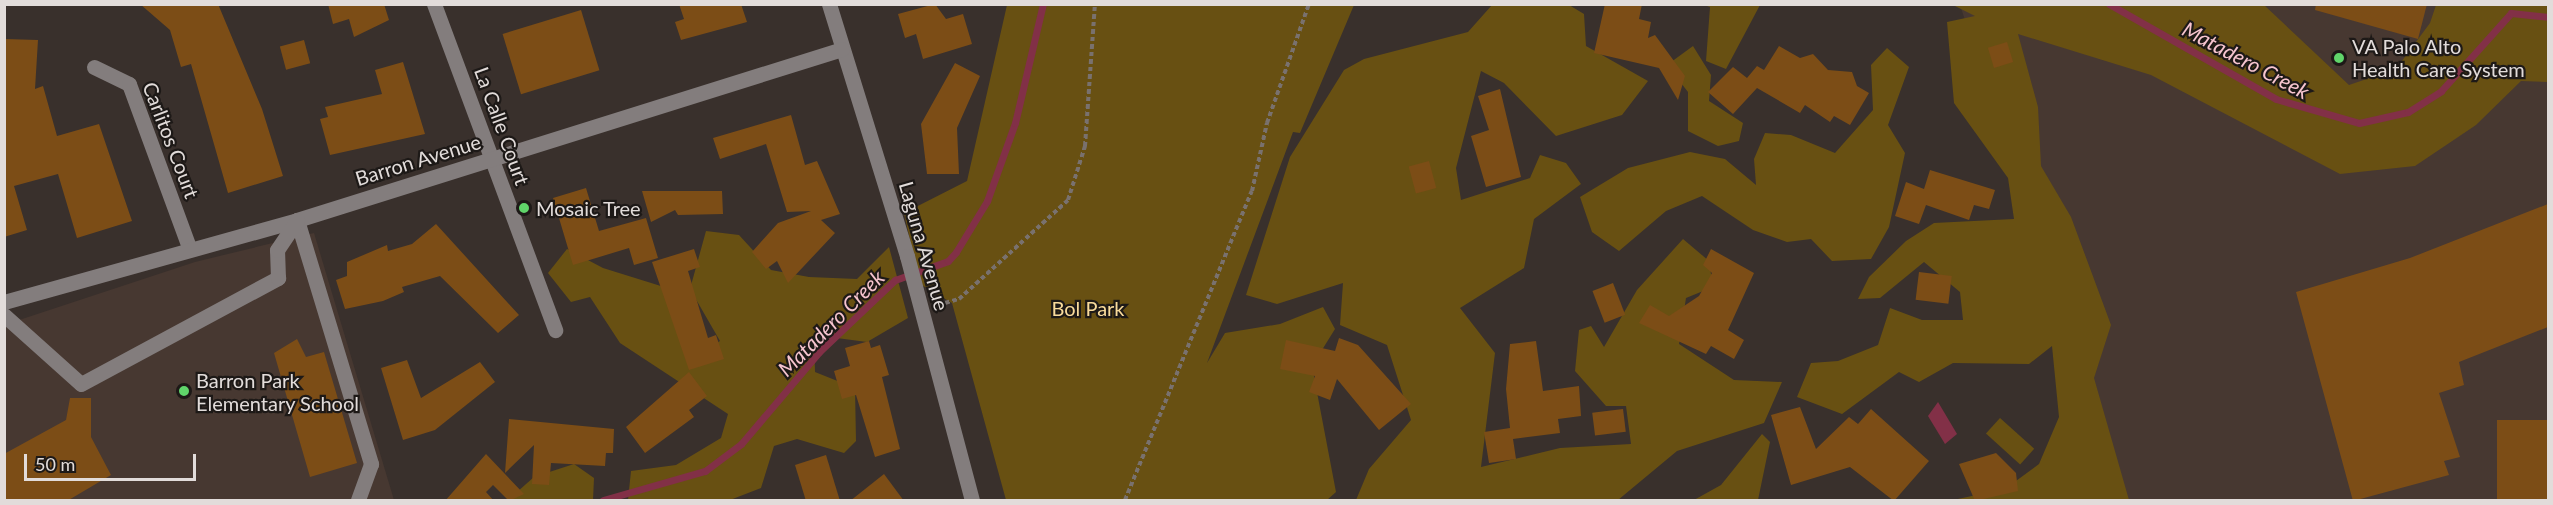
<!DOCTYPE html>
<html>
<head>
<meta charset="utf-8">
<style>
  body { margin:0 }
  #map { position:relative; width:2553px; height:505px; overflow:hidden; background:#39302c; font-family:Lato,sans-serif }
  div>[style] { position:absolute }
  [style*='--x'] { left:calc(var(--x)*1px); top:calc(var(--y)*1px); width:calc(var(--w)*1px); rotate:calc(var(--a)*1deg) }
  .built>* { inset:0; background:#473831 }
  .green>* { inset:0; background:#685012; transform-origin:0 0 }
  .water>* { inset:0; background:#823047 }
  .stream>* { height:7px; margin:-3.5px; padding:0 3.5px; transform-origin:3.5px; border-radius:3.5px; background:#823047 }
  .building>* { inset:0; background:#7c4d16; transform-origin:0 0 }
  .path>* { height:4px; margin-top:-2px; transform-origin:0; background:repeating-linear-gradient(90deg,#79716e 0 4.5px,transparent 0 7.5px) }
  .minor>* { height:15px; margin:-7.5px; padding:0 7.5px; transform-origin:7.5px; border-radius:7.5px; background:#837d7d }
  .dots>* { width:16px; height:16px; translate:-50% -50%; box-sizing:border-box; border:3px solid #1d1917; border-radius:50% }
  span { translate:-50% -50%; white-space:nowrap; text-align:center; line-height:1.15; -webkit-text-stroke:4.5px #1d1917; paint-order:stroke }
  .poi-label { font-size:20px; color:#e2dcda }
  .left { translate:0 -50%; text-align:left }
  .street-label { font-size:20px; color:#e2dcda }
  .park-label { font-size:20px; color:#f9db9b }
  .water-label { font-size:21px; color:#f7c5cf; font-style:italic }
  .frame { position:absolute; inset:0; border:6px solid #e2dcda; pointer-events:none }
  .scale { position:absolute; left:24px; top:454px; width:172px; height:27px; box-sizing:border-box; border:3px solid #e2dcda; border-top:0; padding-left:8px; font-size:18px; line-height:21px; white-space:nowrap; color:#e2dcda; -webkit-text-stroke:4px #1d1917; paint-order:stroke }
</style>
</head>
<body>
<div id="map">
  <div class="built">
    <i style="clip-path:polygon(1960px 5px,2548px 5px,2548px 500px,2125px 500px)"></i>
    <i style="clip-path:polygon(314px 233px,394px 500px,5px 500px,4px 325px,195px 262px)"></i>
  </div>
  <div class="green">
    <i style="clip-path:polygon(1007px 5px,1354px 5px,1300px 133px,1293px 132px,1207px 363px,1225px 333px,1280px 324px,1323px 307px,1335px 329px,1312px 366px,1336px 492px,1327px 500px,1006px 500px,952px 303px,920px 284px,904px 213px,967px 181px)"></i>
    <i style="clip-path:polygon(1492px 5px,1569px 5px,1584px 14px,1586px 46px,1648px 81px,1622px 115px,1556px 136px,1504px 83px,1481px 71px,1456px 168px,1461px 200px,1530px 178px,1540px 155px,1566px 163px,1581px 184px,1534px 219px,1524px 268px,1460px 308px,1495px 353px,1481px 467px,1560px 448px,1631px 444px,1626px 406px,1606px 406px,1575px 371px,1579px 330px,1591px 326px,1604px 347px,1637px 290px,1683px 239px,1709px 261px,1713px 287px,1686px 298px,1679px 344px,1734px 380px,1782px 382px,1764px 423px,1677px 451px,1618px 500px,1356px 500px,1369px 469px,1411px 420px,1387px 345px,1340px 325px,1343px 283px,1277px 304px,1246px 295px,1290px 157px,1344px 70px,1364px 59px,1468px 32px)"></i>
    <i style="clip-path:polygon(1704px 5px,1760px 5px,1726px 69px,1706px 61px,1710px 7px)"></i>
    <i style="clip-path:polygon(1953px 5px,2264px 5px,2349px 85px,2396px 69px,2430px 23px,2436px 5px,2548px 5px,2548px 82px,2521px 81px,2476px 125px,2415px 166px,2340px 174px,2151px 75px,2018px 34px,2038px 107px,2041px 166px,2071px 217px,2111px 325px,2094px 378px,2129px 500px,1953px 500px,2005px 489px,2039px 464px,2059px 417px,2052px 346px,2029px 364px,1953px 363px,1919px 382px,1899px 372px,1842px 414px,1797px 397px,1811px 363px,1838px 361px,1878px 345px,1890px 308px,1922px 320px,1963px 320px,1960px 292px,1924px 262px,1880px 298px,1858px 299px,1869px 277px,1906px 241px,1934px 223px,2014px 219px,2008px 178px,1954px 103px,1947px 22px,1975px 16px)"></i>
    <i style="clip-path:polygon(1693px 46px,1711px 75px,1709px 101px,1743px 123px,1739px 141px,1718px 146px,1688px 131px,1688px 92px,1667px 65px)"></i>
    <i style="clip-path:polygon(1887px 48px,1909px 67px,1888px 125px,1905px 153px,1889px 227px,1871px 259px,1832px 261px,1811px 239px,1787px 242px,1753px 230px,1702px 196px,1666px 211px,1619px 251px,1592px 232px,1580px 197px,1628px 168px,1690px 152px,1725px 159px,1756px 185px,1754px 159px,1765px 133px,1791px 135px,1835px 153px,1873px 110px,1871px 65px)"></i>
    <i style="clip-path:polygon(706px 231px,739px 235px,771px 270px,809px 277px,857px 279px,889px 247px,908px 318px,867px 342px,814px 335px,815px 372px,855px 388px,856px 441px,844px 453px,797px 439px,774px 446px,761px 488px,730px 500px,628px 500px,631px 471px,676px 465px,721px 438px,728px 414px,620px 343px,590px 297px,571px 302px,548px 273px,567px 249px,603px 268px,664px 287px,699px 354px,720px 341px,690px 289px)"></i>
    <i style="left:2000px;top:418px;width:46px;height:21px;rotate:42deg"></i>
    <i style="clip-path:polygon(1762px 434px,1770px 442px,1758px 500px,1694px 500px,1721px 485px)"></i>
    <i style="clip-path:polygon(574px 464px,594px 478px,593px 500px,508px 500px,534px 477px)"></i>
  </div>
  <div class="water">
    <i style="clip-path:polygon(1938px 402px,1957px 434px,1945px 444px,1928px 416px)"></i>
  </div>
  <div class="stream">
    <i style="--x:2109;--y:4;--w:192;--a:29.6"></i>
    <i style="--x:2276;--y:99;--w:86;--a:16.1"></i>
    <i style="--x:2359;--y:123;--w:50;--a:-12.7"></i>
    <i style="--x:2408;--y:112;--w:39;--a:-32"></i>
    <i style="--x:2441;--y:91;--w:105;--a:-48.1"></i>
    <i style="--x:2511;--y:13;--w:37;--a:6"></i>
    <i style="--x:603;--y:500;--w:106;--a:-15.9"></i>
    <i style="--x:705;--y:471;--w:45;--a:-36.9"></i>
    <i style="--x:741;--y:444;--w:121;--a:-49.7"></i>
    <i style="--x:819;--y:352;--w:105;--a:-43.5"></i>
    <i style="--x:895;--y:280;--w:56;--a:-19.7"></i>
    <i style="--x:948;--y:261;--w:12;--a:-48"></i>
    <i style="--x:956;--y:252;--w:60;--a:-58.7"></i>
    <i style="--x:987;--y:201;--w:83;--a:-70.3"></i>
    <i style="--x:1015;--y:123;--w:122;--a:-76.8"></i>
  </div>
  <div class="building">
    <i style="clip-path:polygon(140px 4px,218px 4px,262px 109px,283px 176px,228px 193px,191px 64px,181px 67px,170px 30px)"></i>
    <i style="clip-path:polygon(328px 4px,384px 4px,389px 20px,354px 37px,349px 19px,333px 24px)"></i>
    <i style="clip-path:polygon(679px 4px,741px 4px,747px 22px,681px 40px,675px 22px,684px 19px)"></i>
    <i style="clip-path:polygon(935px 4px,946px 19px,963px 14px,972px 44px,923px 59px,916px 34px,905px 38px,898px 14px)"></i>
    <i style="clip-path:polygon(1605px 4px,1642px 4px,1639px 19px,1651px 22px,1648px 38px,1655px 35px,1685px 76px,1678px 100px,1659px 68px,1594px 53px)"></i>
    <i style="clip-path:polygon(2316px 4px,2427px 4px,2418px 39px,2315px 10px)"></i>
    <i style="left:581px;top:10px;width:63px;height:82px;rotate:73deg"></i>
    <i style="clip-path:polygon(4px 39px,38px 40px,35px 89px,43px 86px,57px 136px,99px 124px,132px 221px,77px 238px,58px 174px,14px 186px,27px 230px,4px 237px)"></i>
    <i style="left:304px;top:40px;width:24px;height:25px;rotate:75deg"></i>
    <i style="left:2007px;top:42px;width:21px;height:20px;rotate:73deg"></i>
    <i style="clip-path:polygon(1779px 46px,1800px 58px,1813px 54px,1828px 70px,1852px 72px,1857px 86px,1869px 93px,1850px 125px,1834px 116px,1830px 122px,1805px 105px,1800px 113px,1757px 88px,1733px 114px,1708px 92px,1733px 67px,1747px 78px,1757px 66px,1764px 70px)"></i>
    <i style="clip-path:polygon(403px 62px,425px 134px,330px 155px,320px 119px,328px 117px,325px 107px,382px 94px,375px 70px)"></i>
    <i style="clip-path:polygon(955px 63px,980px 76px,957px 128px,959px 174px,927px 174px,921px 124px)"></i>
    <i style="clip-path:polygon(1500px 89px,1521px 177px,1486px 187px,1471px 136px,1489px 130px,1478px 96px)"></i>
    <i style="clip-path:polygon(791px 115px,805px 165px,817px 161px,840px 214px,821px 220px,835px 233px,788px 283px,777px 261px,766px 269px,752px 252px,778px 223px,811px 211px,787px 212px,766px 144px,720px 159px,713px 138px)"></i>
    <i style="left:1429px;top:161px;width:28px;height:21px;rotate:75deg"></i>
    <i style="clip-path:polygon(1930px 170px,1995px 190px,1989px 209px,1974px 205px,1969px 220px,1926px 205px,1919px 224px,1895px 216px,1906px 182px,1924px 189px)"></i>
    <i style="clip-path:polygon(586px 188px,599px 231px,646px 218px,658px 258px,634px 265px,629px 248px,573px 265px,553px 198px)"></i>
    <i style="clip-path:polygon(642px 191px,722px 191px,723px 214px,678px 215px,675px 210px,651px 222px)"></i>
    <i style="clip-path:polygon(2548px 204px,2548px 327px,2459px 362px,2464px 385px,2439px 393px,2460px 457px,2444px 461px,2449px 475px,2353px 501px,2296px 292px,2410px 258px)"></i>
    <i style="clip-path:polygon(436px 224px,519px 315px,498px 333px,440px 276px,402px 287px,404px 292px,383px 301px,345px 309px,336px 280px,347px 276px,347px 262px,387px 245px,388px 251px,412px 244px)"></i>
    <i style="clip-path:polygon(694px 249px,700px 267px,688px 271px,708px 338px,716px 335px,724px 359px,689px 370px,652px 262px)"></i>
    <i style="clip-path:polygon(1711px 249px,1754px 273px,1728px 330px,1744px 340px,1734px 359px,1711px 346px,1706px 354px,1639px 323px,1650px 305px,1669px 316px,1699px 296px,1712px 273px,1703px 265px)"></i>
    <i style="left:1919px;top:272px;width:33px;height:28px;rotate:7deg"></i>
    <i style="left:1613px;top:283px;width:34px;height:22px;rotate:69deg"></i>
    <i style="clip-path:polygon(1339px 338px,1358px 345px,1411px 404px,1379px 430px,1337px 379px,1330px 400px,1309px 392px,1315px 376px,1280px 369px,1286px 340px,1335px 351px)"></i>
    <i style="clip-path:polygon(297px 339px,306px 357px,324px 352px,357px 463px,310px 477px,274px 353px)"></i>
    <i style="clip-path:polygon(869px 341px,871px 348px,880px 345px,889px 375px,882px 377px,900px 449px,875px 457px,856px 395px,842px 399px,834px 371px,850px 366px,845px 348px)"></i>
    <i style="clip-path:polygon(1536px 341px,1543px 391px,1579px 386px,1581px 416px,1558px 419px,1560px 433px,1513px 439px,1516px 459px,1489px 463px,1484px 432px,1510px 428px,1506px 389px,1510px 344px)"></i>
    <i style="clip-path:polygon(407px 360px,421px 398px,480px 362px,495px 382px,435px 430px,403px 440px,381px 368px)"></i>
    <i style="clip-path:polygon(689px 372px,707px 396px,689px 410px,694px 417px,645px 453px,626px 427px)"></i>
    <i style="clip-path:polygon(70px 398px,91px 398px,91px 437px,111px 475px,67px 501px,4px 501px,4px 454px,66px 420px)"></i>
    <i style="clip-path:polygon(1800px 407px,1816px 449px,1849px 417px,1858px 424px,1871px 409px,1929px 461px,1894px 501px,1850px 467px,1791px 485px,1771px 415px)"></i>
    <i style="left:1623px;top:409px;width:23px;height:31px;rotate:83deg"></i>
    <i style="clip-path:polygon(509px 419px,614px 429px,613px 453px,606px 453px,605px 466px,551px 463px,549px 485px,532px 484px,534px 445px,505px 473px)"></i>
    <i style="left:2548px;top:420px;width:81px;height:51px;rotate:90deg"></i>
    <i style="clip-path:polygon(1996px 453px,2016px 473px,2018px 491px,1975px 501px,1959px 464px)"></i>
    <i style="clip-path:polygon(486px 454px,524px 494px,509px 501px,493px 485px,486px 492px,494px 501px,445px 501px)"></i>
    <i style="clip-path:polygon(826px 455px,840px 501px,806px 501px,795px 465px)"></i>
    <i style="clip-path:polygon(884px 474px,904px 501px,850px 501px)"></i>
  </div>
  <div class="path">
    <i style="--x:938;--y:305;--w:22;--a:-16"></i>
    <i style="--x:959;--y:299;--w:147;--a:-42.2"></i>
    <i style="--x:1068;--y:200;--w:57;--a:-72.5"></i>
    <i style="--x:1085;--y:146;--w:142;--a:-86"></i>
    <i style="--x:1125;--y:500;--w:334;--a:-67.7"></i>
    <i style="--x:1252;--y:191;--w:70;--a:-77.6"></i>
    <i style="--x:1267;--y:123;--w:126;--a:-70.6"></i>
  </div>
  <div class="minor">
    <i style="--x:434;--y:4;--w:348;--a:69.6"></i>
    <i style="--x:829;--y:4;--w:264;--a:72.8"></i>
    <i style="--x:907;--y:256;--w:253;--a:75.1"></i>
    <i style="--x:94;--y:67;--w:39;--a:26"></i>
    <i style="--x:129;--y:84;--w:174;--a:69.8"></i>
    <i style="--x:297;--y:220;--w:255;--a:73.1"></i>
    <i style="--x:371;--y:464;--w:38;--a:110"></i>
    <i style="--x:4;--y:302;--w:304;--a:-15.6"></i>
    <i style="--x:297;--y:220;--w:571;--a:-17.42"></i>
    <i style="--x:4;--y:315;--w:103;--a:41.9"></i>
    <i style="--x:81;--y:384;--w:224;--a:-28.3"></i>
    <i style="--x:278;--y:278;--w:28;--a:-92"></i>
    <i style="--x:277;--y:250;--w:36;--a:-56"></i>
  </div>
  <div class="dots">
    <i style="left:2339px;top:58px;background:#60d56a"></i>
    <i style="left:524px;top:208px;background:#60d56a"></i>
    <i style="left:184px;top:391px;background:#60d56a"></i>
  </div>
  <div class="poi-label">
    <span class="left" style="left:2352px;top:58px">VA Palo Alto<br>Health Care System</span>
    <span class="left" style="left:536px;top:208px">Mosaic Tree</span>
    <span class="left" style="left:196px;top:392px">Barron Park<br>Elementary School</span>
  </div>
  <div class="street-label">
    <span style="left:502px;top:126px;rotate:70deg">La Calle Court</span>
    <span style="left:171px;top:140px;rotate:69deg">Carlitos Court</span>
    <span style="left:418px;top:160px;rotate:-17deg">Barron Avenue</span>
    <span style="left:924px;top:246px;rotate:74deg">Laguna Avenue</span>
  </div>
  <div class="park-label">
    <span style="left:1088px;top:308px">Bol Park</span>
  </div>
  <div class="water-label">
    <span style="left:2246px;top:60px;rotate:28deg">Matadero Creek</span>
    <span style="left:831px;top:323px;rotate:-45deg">Matadero Creek</span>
  </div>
  <div class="frame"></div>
  <div class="scale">50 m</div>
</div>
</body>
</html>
